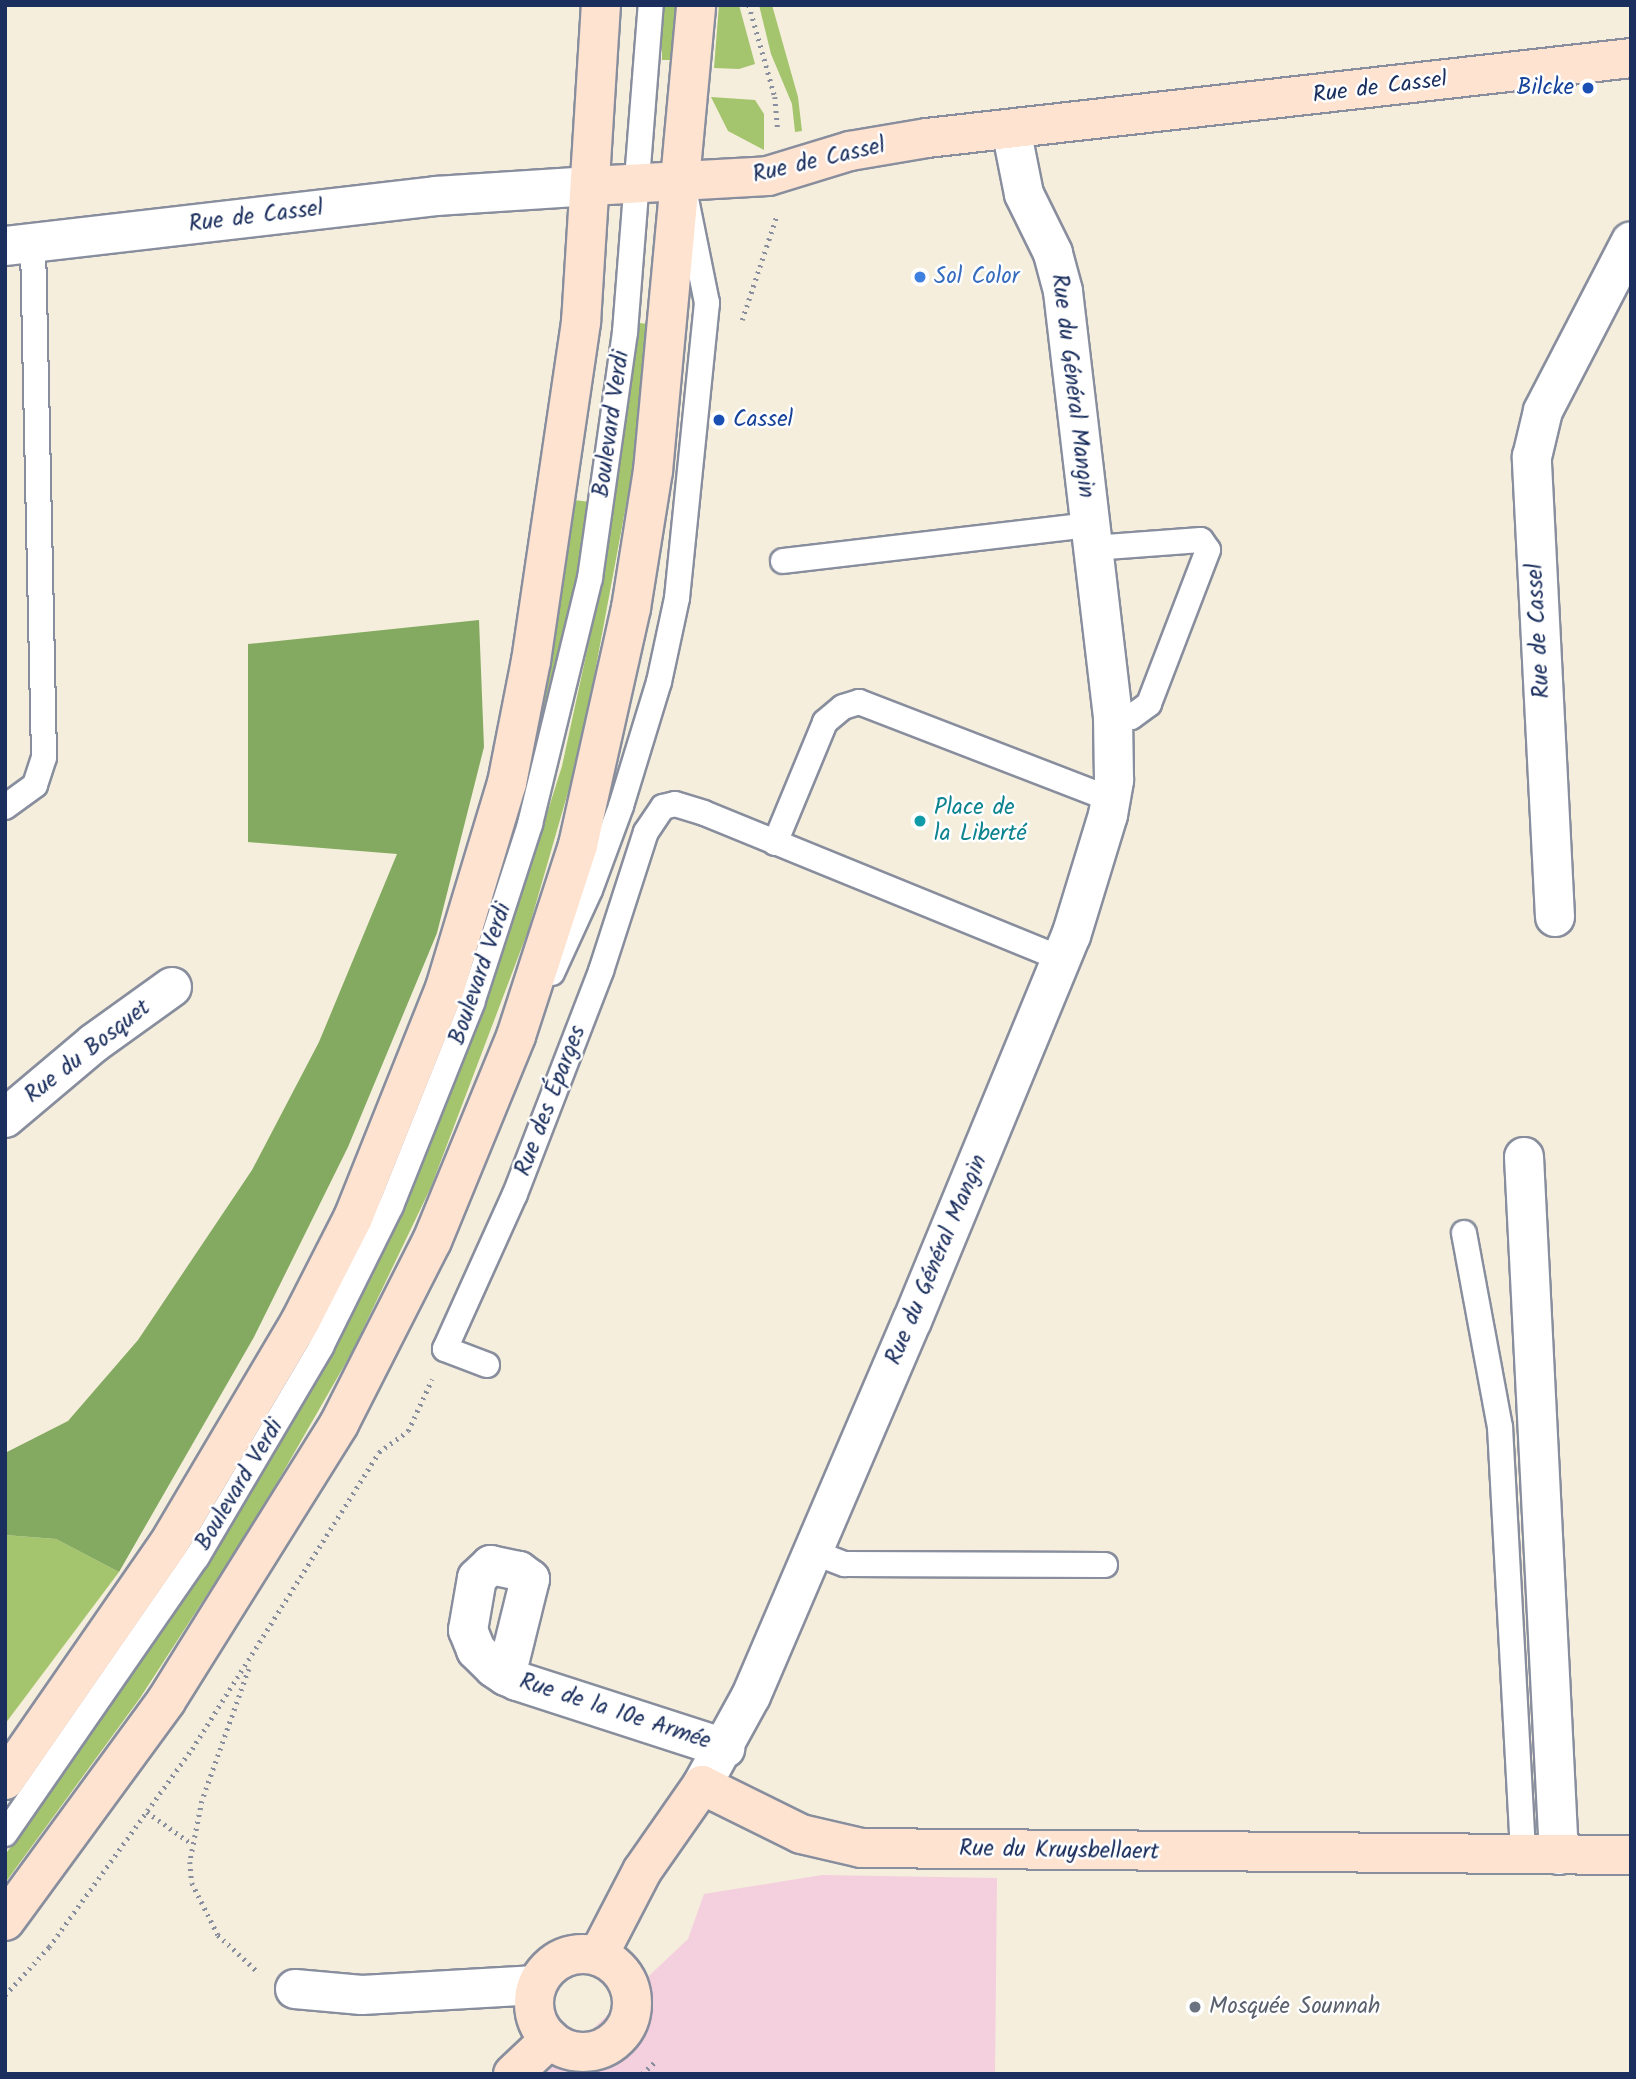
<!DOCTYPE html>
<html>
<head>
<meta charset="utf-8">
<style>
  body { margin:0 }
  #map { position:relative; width:1636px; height:2079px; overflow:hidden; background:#f5eedc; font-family:Kalam,sans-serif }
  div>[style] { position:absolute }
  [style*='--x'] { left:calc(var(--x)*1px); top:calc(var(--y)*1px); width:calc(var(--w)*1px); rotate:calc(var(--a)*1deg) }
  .built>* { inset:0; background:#f4cfdd }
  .green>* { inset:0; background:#a4c56d; transform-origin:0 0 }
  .forest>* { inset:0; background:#83aa60 }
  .path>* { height:4.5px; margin-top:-2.25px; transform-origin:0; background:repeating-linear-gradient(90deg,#888e9d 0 2px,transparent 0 7px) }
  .roads { filter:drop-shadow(2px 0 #888e9d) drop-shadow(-2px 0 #888e9d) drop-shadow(0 2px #888e9d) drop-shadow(0 -2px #888e9d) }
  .lane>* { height:24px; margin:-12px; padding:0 12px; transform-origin:12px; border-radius:12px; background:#fff }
  .street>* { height:38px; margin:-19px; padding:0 19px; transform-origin:19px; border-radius:19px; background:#fff }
  .secondary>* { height:38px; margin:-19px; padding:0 19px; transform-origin:19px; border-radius:19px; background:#fee3d1 }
  .secondary>.ring { margin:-19px; padding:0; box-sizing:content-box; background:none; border:38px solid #fee3d1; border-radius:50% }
  .dots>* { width:19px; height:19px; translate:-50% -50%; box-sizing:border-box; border:4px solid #fff; border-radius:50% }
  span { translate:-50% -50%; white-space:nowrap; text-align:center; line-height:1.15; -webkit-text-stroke:5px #fff; paint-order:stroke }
  .street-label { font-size:23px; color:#1b2f5e }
  .transit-label { font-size:23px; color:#164399 }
  .right { translate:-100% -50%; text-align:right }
  .left { translate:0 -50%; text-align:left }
  .shop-label { font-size:23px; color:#366cbe }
  .culture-label { font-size:23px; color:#0d838f }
  .worship-label { font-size:23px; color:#5b616d }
  .frame { position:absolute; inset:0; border:7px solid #1b2f5e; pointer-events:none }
</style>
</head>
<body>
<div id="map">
  <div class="built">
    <i style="clip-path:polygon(822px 1875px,997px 1878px,995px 2074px,545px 2074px,688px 1939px,704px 1894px)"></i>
  </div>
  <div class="green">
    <i style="left:662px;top:5px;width:14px;height:55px"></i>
    <i style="clip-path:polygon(719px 5px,739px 5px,755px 64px,739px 69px,714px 68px)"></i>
    <i style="clip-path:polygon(759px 5px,772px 5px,798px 97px,802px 131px,795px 132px,792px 104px,771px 54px)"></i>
    <i style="clip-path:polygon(711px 97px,755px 100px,764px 114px,764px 150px,728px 131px)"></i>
    <i style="clip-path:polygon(640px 323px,647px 324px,632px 473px,581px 747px,528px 931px,431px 1187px,352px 1352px,258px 1516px,140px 1698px,5px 1883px,5px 1855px,196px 1582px,324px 1369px,373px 1275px,438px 1125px,515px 915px,562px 766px,600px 591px)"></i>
    <i style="clip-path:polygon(566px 499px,590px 502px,579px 575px,546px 722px,539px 720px)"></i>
    <i style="clip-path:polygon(5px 1535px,56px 1539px,119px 1572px,5px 1724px)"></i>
  </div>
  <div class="forest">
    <i style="clip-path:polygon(479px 620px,484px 747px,437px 933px,348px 1147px,254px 1337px,119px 1572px,56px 1539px,5px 1535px,5px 1453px,68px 1421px,138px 1340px,252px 1170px,319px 1042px,397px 854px,248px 842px,248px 644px)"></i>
  </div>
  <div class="path">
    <i style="--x:749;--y:5;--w:96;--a:74.2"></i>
    <i style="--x:775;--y:97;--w:33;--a:85"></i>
    <i style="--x:742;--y:320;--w:111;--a:-71.6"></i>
    <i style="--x:249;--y:1669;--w:140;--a:109.6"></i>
    <i style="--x:202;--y:1801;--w:62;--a:101.1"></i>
    <i style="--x:190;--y:1862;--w:21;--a:85"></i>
    <i style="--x:192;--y:1883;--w:58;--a:63.4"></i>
    <i style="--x:218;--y:1935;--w:56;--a:42.8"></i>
    <i style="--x:147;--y:1812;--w:55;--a:35.4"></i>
    <i style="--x:5;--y:1995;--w:65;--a:-47.5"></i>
    <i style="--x:49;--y:1947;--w:244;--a:-54.2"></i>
    <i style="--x:192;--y:1749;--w:351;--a:-57.8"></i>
    <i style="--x:379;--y:1452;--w:36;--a:-36"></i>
    <i style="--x:408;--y:1431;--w:57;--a:-65.2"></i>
    <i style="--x:642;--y:2074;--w:18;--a:-43"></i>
  </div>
  <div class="roads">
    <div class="lane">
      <i style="--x:1093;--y:548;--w:108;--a:-4.2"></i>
      <i style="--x:1201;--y:540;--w:12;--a:55"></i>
      <i style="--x:1208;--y:550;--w:165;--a:111"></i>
      <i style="--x:1149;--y:704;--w:22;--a:144"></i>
      <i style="--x:1131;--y:717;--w:18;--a:180"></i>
      <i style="--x:783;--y:561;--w:308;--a:-6.7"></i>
      <i style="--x:5;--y:807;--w:37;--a:-36"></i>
      <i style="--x:35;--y:785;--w:29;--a:-72"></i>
      <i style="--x:44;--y:757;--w:514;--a:-91.23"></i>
      <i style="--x:775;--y:843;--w:131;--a:-67.5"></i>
      <i style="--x:825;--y:722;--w:23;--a:-40"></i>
      <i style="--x:843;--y:707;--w:17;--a:-17"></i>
      <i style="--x:859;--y:702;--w:270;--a:21.1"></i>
      <i style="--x:552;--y:973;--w:91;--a:-65.4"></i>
      <i style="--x:590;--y:890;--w:90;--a:-69.7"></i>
      <i style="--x:621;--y:806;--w:130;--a:-73"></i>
      <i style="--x:659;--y:682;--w:86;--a:-77.9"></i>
      <i style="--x:677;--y:598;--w:297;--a:-84.2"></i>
      <i style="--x:707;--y:303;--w:106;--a:-101.4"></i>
      <i style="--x:1464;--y:1233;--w:197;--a:79.5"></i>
      <i style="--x:1500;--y:1427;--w:430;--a:86.9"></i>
      <i style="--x:487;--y:1365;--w:45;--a:-159.1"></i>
      <i style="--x:445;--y:1349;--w:170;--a:-65.7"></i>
      <i style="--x:515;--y:1194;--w:239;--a:-68.9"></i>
      <i style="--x:601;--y:971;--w:146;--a:-72.1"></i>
      <i style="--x:646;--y:832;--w:30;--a:-56"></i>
      <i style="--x:663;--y:807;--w:12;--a:-14"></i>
      <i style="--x:675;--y:804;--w:30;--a:17"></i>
      <i style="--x:704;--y:813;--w:387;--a:22.2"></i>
      <i style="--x:813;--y:1552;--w:34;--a:21"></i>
      <i style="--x:845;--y:1564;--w:260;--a:0.2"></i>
      <i style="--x:5;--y:1834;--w:337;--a:-55.3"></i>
      <i style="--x:197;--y:1557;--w:244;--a:-59.4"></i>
      <i style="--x:321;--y:1347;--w:157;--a:-63.6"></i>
      <i style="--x:391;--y:1206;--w:219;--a:-68.2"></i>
      <i style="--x:472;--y:1003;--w:188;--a:-72"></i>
      <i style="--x:530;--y:824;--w:253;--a:-76.3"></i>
      <i style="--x:590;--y:578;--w:248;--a:-81.9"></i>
      <i style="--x:625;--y:332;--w:328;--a:-85.5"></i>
    </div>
    <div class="street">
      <i style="--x:5;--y:246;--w:434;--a:-6.6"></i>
      <i style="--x:436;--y:196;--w:155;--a:-3.7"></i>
      <i style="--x:1555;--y:917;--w:461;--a:-92.9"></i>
      <i style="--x:1532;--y:457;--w:47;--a:-76.6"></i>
      <i style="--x:1543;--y:411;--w:191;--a:-62.6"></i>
      <i style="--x:5;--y:1118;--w:116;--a:-40.1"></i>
      <i style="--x:94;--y:1043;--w:96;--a:-35.7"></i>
      <i style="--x:1524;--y:1157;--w:699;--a:87.13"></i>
      <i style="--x:506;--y:1676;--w:100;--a:-76.1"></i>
      <i style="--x:530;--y:1579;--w:14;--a:-144"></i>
      <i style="--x:519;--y:1571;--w:29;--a:-168"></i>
      <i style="--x:491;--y:1565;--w:19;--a:137"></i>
      <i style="--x:477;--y:1578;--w:53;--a:99.8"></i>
      <i style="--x:468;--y:1630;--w:22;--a:68"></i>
      <i style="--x:476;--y:1650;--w:25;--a:45"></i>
      <i style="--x:494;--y:1668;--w:14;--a:34"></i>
      <i style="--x:506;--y:1676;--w:12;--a:24"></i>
      <i style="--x:517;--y:1681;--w:219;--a:17.9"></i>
      <i style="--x:702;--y:1785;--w:102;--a:-61.2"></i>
      <i style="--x:751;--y:1696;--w:408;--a:-66.8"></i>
      <i style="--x:912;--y:1321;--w:417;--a:-67.6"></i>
      <i style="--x:1071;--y:936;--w:127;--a:-73"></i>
      <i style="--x:1108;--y:815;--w:36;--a:-80"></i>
      <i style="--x:1114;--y:780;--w:63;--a:-90.9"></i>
      <i style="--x:1113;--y:717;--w:429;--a:-96.7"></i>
      <i style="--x:1063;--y:291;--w:39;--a:-105"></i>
      <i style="--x:1053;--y:253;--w:66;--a:-116.2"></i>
      <i style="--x:1024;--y:194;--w:66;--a:-101.3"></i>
      <i style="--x:295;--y:1989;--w:67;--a:5.1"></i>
      <i style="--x:362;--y:1995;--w:175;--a:-3.3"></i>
    </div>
    <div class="secondary">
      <i style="--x:591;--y:186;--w:177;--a:-3.2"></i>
      <i style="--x:768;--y:176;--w:86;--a:-17"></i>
      <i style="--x:850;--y:151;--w:78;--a:-9.6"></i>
      <i style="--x:927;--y:138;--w:709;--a:-6.48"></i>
      <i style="--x:5;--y:1780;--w:286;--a:-55.3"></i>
      <i style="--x:168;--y:1545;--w:261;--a:-59.4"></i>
      <i style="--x:301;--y:1320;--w:114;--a:-63"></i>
      <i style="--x:353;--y:1218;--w:248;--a:-68.2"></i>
      <i style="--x:445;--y:988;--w:214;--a:-73.2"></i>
      <i style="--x:507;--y:783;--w:124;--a:-78.9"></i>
      <i style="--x:531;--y:661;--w:343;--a:-81.6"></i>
      <i style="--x:581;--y:322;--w:318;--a:-86.4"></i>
      <i style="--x:5;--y:1921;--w:273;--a:-53.8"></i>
      <i style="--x:166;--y:1701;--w:327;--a:-58"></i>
      <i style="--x:339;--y:1424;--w:205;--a:-63.1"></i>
      <i style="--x:432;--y:1241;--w:222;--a:-67.7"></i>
      <i style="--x:516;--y:1036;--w:201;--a:-72"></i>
      <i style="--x:578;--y:845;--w:243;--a:-77.4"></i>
      <i style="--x:631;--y:608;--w:139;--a:-80.9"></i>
      <i style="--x:653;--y:471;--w:468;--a:-84.7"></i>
      <i class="ring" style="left:534px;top:1954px;width:60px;height:60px"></i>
      <i style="--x:598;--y:1956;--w:96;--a:-62.6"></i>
      <i style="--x:642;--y:1871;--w:105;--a:-55.1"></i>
      <i style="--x:702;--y:1785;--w:110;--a:26.3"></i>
      <i style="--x:801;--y:1834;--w:62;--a:13.1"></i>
      <i style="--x:861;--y:1848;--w:770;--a:0.52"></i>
      <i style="--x:513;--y:2074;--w:51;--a:-43.4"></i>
    </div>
  </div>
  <div class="dots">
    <i style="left:1588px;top:88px;background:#1a4fb4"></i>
    <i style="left:920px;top:277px;background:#3f7fe0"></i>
    <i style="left:719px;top:420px;background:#1a4fb4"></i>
    <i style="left:920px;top:821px;background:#0f9aa8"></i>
    <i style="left:1195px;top:2007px;background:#6b7280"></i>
  </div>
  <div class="street-label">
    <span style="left:1380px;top:88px;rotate:-7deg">Rue de Cassel</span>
    <span style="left:819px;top:161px;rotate:-13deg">Rue de Cassel</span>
    <span style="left:256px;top:217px;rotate:-7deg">Rue de Cassel</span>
    <span style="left:1072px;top:386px;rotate:83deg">Rue du Général Mangin</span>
    <span style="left:612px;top:424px;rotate:-82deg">Boulevard Verdi</span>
    <span style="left:1539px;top:631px;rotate:-93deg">Rue de Cassel</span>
    <span style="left:481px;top:974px;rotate:-71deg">Boulevard Verdi</span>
    <span style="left:88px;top:1052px;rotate:-38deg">Rue du Bosquet</span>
    <span style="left:551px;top:1101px;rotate:-69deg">Rue des Éparges</span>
    <span style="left:937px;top:1260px;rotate:-67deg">Rue du Général Mangin</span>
    <span style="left:240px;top:1485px;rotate:-59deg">Boulevard Verdi</span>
    <span style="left:615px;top:1712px;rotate:18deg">Rue de la 10e Armée</span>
    <span style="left:1059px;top:1851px;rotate:1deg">Rue du Kruysbellaert</span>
  </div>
  <div class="transit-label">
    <span class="right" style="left:1574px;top:88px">Bilcke</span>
    <span class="left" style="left:733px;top:420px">Cassel</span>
  </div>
  <div class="shop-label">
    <span class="left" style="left:934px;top:277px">Sol Color</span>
  </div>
  <div class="culture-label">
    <span class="left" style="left:934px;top:821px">Place de<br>la Liberté</span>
  </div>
  <div class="worship-label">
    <span class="left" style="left:1209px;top:2007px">Mosquée Sounnah</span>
  </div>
  <div class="frame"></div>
</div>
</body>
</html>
